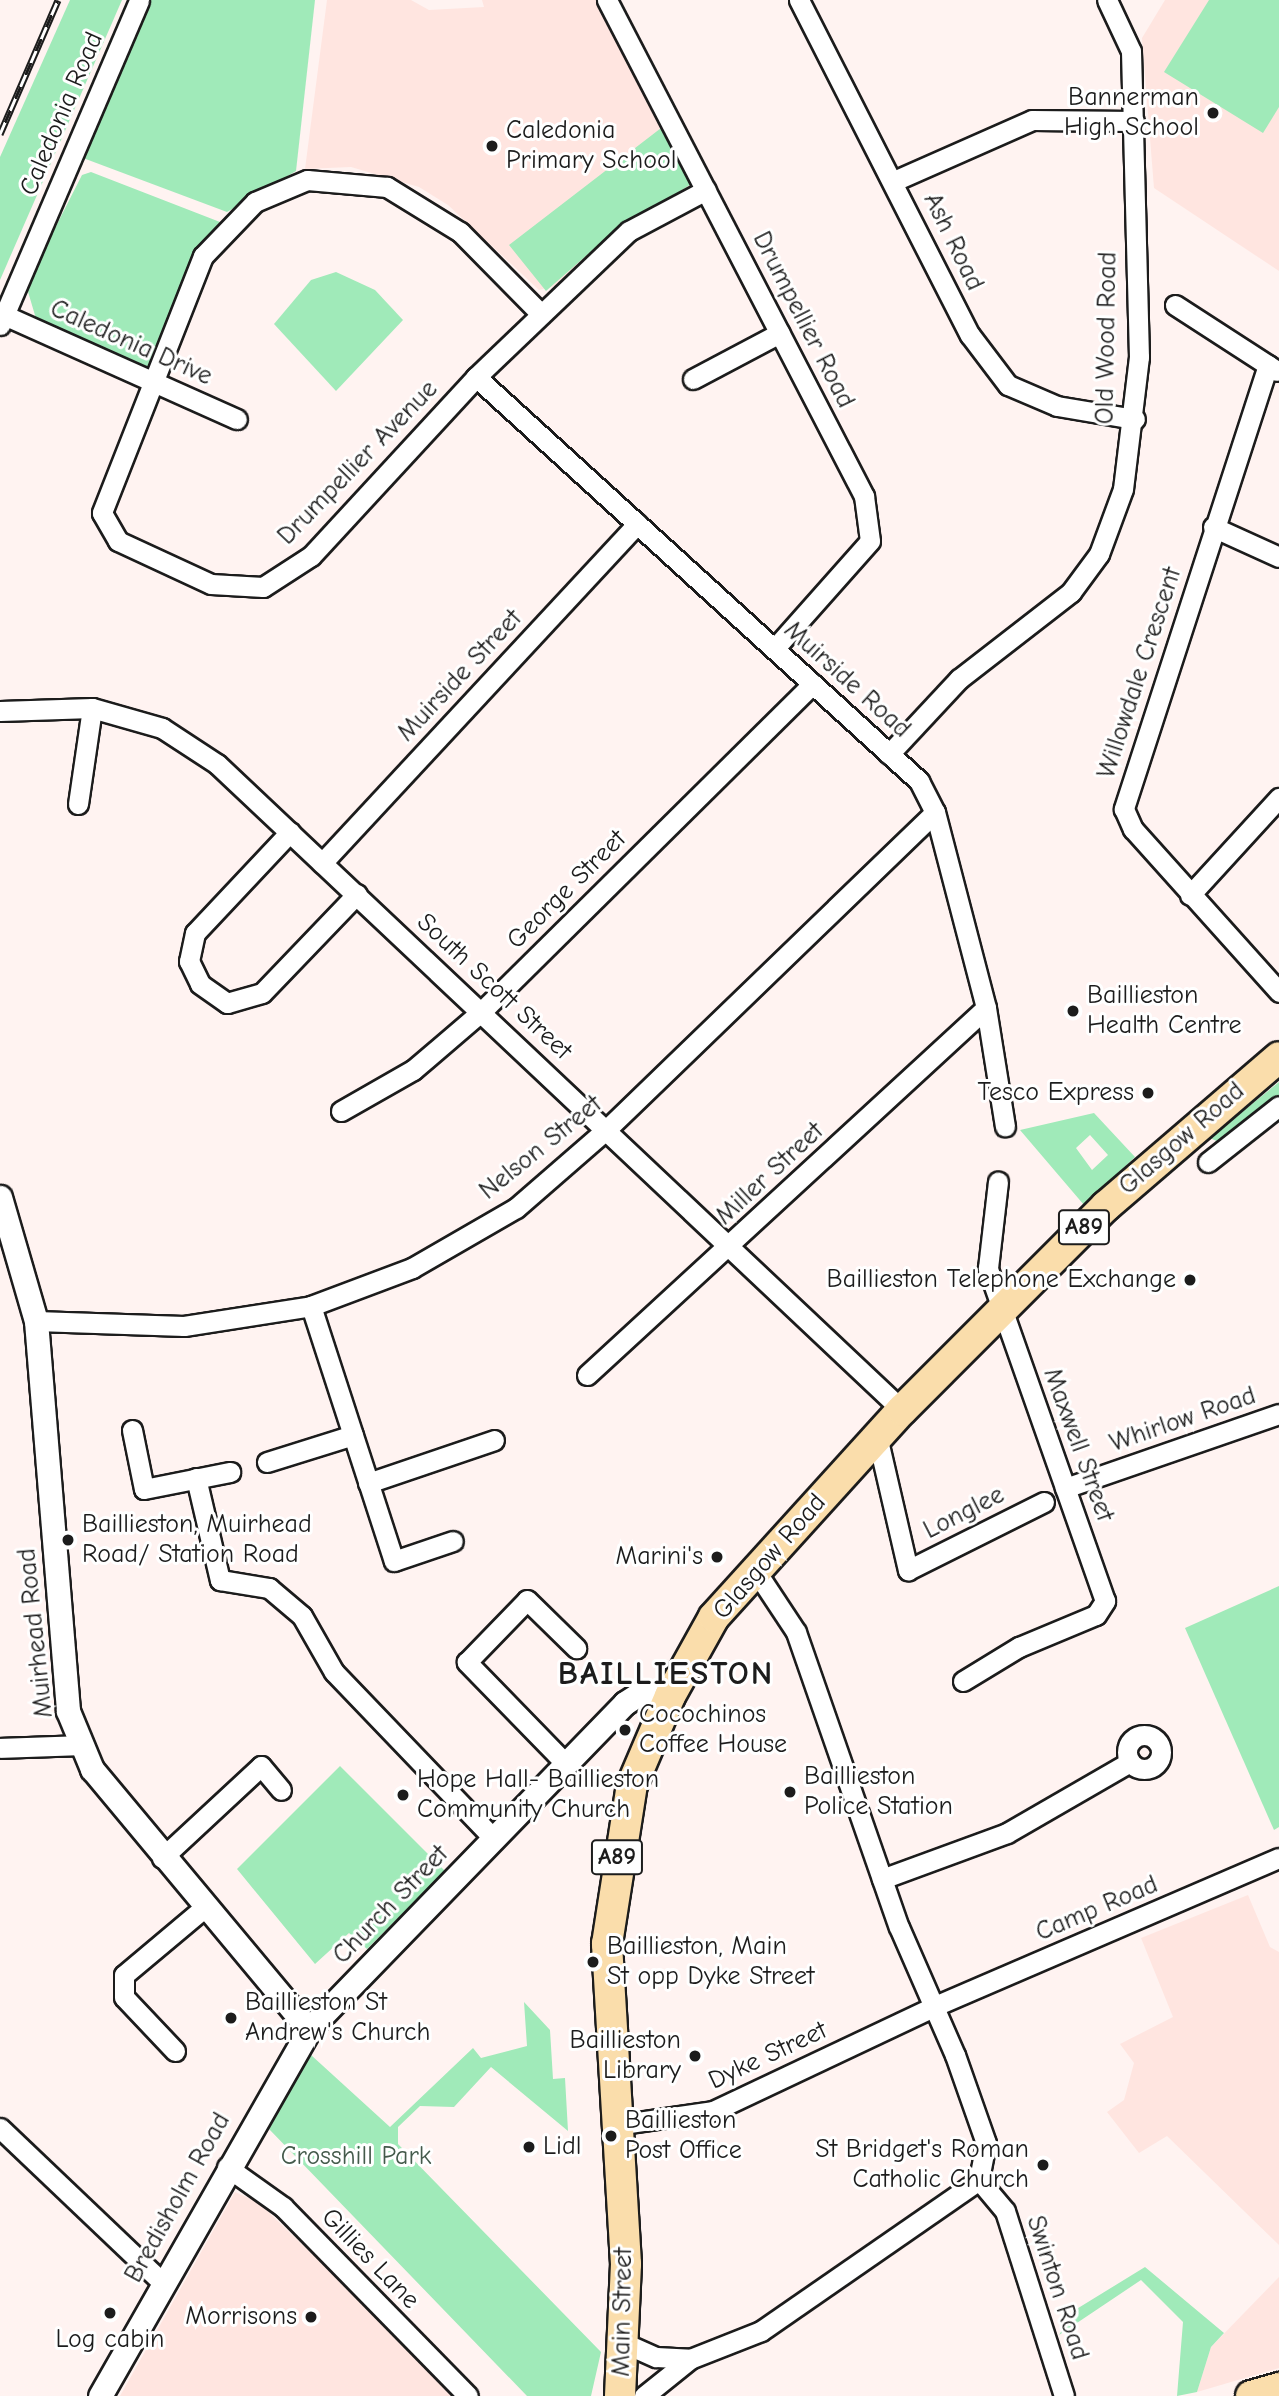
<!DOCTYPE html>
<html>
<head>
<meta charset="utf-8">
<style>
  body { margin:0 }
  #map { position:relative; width:1279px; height:2396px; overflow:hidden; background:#fff3f1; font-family:"Comic Neue",sans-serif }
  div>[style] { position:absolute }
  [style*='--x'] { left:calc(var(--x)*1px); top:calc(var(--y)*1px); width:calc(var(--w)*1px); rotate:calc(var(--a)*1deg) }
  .built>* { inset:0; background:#ffe5e0 }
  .green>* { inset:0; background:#a0eab9 }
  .roads { filter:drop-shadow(2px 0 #1c1c1c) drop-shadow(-2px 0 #1c1c1c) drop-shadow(0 2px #1c1c1c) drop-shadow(0 -2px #1c1c1c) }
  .minor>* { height:19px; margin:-9.5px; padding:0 9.5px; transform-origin:9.5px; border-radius:9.5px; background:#fff }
  .minor>.ring { margin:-9.5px; padding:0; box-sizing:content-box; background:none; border:19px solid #fff; border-radius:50% }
  .tertiary>* { height:23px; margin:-11.5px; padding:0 11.5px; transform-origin:11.5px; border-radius:11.5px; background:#fff }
  .primary>* { height:30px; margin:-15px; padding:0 15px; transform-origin:15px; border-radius:15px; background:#faddab }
  .rail>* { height:7px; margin-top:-3.5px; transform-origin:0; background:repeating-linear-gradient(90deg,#fff 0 13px,#1c1c1c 0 26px); box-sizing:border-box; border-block:2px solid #1c1c1c }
  .dots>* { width:19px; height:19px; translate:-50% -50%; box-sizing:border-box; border:4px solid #fff; border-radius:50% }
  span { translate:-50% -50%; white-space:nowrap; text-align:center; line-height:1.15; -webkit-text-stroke:6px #fff; paint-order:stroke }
  .shield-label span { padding:2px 5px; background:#fff; border:2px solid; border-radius:5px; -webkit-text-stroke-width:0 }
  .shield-label { font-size:24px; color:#1c1c1c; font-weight:700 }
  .poi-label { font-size:26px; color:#1c1c1c }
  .right { translate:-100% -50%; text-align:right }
  .left { translate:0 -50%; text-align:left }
  .street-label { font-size:26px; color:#1c1c1c }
  .park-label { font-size:26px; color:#445a4b }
  .district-label { font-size:33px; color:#1c1c1c; font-weight:700; letter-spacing:2px }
</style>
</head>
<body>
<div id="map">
  <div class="built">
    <i style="clip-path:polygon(327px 0,411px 0,429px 10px,484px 7px,482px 0,602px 0,694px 182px,652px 217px,603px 240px,559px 285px,539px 290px,448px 205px,419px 187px,351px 167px,305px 169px)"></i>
    <i style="clip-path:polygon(1165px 0,1279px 0,1279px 271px,1154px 188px,1142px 38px)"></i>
    <i style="clip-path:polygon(1248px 1895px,1270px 1947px,1279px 1952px,1279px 2245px,1167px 2136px,1139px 2153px,1107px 2112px,1124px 2100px,1134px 2063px,1120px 2044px,1173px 2017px,1141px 1938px)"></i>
    <i style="clip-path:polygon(235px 2192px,258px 2202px,459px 2396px,120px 2396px)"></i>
    <i style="clip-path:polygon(1279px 2277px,1279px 2368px,1197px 2392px,1211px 2347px)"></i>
  </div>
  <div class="green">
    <i style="clip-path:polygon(70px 0,122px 0,0 280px,0 157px)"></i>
    <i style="clip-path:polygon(150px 0,315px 0,296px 171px,227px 212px,83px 158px)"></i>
    <i style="clip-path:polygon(1209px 0,1279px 0,1279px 107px,1263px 133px,1164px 72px)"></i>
    <i style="clip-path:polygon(665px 125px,694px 182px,595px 248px,546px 291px,509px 245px)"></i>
    <i style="clip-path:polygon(91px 172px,220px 222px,197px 252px,148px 370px,37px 322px,26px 285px,82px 175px)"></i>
    <i style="clip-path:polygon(336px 272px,375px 290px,403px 320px,336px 391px,274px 324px,311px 280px)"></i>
    <i style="clip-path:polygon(1279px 1082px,1279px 1101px,1221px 1143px,1210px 1138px)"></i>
    <i style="clip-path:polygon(evenodd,1094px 1113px,1135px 1157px,1084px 1205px,1020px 1130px,1094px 1113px,1090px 1135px,1108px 1155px,1092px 1170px,1076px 1148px,1090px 1135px)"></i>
    <i style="clip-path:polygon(1279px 1586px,1279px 1827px,1274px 1830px,1185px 1628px)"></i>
    <i style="clip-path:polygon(340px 1766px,445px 1871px,367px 1949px,349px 1933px,315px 1964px,237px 1869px)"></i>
    <i style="clip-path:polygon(524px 2002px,550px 2030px,553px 2079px,565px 2078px,568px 2131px,491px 2067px,454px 2107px,420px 2106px,398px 2127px,398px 2144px,601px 2352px,591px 2396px,527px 2396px,269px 2129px,311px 2055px,390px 2127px,473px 2048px,481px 2058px,527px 2046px)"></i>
    <i style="clip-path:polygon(1145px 2267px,1224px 2333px,1211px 2347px,1197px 2392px,1177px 2396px,1183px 2322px,1141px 2280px,1059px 2335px,1075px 2310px)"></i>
  </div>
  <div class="roads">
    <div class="minor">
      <i style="--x:607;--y:0;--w:559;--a:62.61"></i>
      <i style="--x:864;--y:496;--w:45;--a:82.4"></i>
      <i style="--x:870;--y:541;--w:144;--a:131.6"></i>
      <i style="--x:799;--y:0;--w:376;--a:63"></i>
      <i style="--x:970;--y:335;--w:63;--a:52.8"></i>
      <i style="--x:1008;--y:385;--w:53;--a:23.2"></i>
      <i style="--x:1057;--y:406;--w:79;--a:9.5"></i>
      <i style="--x:894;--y:181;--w:151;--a:-23.8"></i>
      <i style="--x:1032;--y:120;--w:102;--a:0.6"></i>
      <i style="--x:1175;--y:305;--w:121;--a:32.9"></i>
      <i style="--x:541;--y:314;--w:115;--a:-134.6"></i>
      <i style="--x:460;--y:232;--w:86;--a:-148.3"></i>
      <i style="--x:387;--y:187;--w:80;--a:-175"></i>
      <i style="--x:307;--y:180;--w:56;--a:157.1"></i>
      <i style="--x:255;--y:202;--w:75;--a:133.9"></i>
      <i style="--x:203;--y:256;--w:276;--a:111.5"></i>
      <i style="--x:102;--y:513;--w:32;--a:60"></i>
      <i style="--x:118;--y:541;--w:102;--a:24.8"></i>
      <i style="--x:211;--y:584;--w:52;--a:3.3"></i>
      <i style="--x:263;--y:587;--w:57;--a:-32.9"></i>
      <i style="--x:311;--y:556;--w:243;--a:-47.3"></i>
      <i style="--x:476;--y:377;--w:211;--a:-43.7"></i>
      <i style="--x:629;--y:231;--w:87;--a:-28"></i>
      <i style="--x:4;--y:315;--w:255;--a:24.1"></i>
      <i style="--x:0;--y:325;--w:353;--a:-66.8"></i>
      <i style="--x:1268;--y:365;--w:467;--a:108"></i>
      <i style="--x:1124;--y:809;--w:22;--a:66"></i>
      <i style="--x:1133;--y:829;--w:219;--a:48.1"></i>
      <i style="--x:476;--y:377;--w:600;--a:42.36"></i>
      <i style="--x:919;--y:781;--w:35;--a:63"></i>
      <i style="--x:935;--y:812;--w:203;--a:75.4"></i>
      <i style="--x:986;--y:1008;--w:120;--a:80.9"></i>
      <i style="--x:693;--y:379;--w:98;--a:-27.9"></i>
      <i style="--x:1213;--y:527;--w:72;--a:24.4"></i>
      <i style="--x:0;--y:711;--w:92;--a:-1.9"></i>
      <i style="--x:92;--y:708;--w:73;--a:15.9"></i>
      <i style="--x:162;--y:728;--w:66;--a:33.2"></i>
      <i style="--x:217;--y:764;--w:942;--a:43.32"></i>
      <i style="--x:889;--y:754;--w:103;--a:-47"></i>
      <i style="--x:959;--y:679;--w:142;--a:-37.8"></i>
      <i style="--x:1071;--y:592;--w:47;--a:-53.6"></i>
      <i style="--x:1099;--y:554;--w:69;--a:-69.7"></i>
      <i style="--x:1123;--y:489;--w:133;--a:-83.1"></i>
      <i style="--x:1139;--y:357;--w:306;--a:-91.5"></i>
      <i style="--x:1131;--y:51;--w:56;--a:-115.2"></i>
      <i style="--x:78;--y:804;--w:97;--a:-81.7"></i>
      <i style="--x:290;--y:832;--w:139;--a:133.2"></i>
      <i style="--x:195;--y:933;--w:29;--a:102"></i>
      <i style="--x:189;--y:961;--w:25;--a:64"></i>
      <i style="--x:200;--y:984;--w:33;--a:35"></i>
      <i style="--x:227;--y:1003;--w:36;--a:-16"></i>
      <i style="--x:262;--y:993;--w:137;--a:-46.2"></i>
      <i style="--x:322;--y:863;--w:463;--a:-47.1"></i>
      <i style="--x:1190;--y:895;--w:132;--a:-47.5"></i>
      <i style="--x:341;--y:1111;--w:83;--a:-29.7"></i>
      <i style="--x:413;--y:1070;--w:91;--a:-40.5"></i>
      <i style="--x:482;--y:1011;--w:465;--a:-44.7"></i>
      <i style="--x:1208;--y:1162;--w:90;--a:-38.3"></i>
      <i style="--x:311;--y:1306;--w:268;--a:72"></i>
      <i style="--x:394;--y:1561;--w:62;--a:-18.7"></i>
      <i style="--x:36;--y:1321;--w:148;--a:1.9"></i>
      <i style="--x:184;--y:1326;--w:129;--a:-8.9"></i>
      <i style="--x:311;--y:1306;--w:108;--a:-20.6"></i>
      <i style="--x:412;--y:1268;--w:120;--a:-30"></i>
      <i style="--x:516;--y:1208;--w:121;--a:-41"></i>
      <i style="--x:607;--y:1129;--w:456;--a:-44"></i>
      <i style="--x:587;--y:1375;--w:542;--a:-42.61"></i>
      <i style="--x:132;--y:1430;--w:60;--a:78.5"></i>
      <i style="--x:144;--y:1489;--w:88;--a:-11.2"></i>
      <i style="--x:877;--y:1436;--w:138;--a:77"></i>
      <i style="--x:908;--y:1570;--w:152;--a:-26.6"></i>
      <i style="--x:267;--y:1462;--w:90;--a:-17.4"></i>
      <i style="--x:196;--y:1478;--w:105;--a:76.8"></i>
      <i style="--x:220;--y:1580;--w:50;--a:9.3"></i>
      <i style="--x:269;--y:1588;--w:43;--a:40.3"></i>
      <i style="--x:302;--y:1616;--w:64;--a:60.3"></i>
      <i style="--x:334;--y:1672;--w:231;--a:46.2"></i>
      <i style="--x:368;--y:1483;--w:133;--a:-18.8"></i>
      <i style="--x:1065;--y:1488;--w:226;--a:-19.1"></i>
      <i style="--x:755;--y:1570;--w:74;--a:56.5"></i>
      <i style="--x:796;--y:1632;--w:312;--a:70.8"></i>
      <i style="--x:899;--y:1927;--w:140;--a:66.4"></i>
      <i style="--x:955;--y:2055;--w:93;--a:70.6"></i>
      <i style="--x:986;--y:2143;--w:38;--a:101"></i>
      <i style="--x:963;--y:1681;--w:66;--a:-31.3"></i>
      <i style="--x:1019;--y:1647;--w:83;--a:-22.6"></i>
      <i style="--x:1096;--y:1615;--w:17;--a:-57"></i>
      <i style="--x:1105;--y:1601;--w:353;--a:-109.4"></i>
      <i style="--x:988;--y:1268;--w:87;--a:-83.4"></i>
      <i class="ring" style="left:1127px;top:1735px;width:15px;height:15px"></i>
      <i style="--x:0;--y:1748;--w:81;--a:-2.1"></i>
      <i style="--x:567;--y:1765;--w:144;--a:-134.2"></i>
      <i style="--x:467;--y:1662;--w:86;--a:-45.9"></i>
      <i style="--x:527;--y:1600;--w:69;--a:44.4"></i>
      <i style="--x:162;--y:1858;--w:135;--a:-42.9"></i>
      <i style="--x:261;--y:1766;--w:31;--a:50"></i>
      <i style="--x:882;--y:1879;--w:133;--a:-20.2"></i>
      <i style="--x:1007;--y:1833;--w:142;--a:-30"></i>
      <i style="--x:175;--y:2051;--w:74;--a:-133.4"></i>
      <i style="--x:124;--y:1997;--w:22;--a:-90"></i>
      <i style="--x:124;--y:1975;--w:106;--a:-40"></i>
      <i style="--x:616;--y:2125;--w:98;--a:-8.2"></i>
      <i style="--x:713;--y:2111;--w:246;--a:-25.3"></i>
      <i style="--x:935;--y:2006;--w:374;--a:-23.3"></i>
      <i style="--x:0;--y:2128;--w:225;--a:43.6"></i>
      <i style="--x:227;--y:2167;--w:69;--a:35.5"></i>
      <i style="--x:283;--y:2207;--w:264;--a:45.6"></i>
      <i style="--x:979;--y:2180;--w:40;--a:50"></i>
      <i style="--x:1005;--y:2211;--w:194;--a:72.3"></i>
      <i style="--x:624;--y:2343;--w:35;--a:24"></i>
      <i style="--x:656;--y:2357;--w:34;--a:3"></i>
      <i style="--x:644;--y:2396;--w:59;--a:-38.8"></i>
      <i style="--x:690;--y:2359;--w:76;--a:-21.5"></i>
      <i style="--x:761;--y:2331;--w:265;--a:-34.7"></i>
    </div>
    <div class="tertiary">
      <i style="--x:0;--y:1197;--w:129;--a:73.8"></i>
      <i style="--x:36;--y:1321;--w:391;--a:85.3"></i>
      <i style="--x:68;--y:1711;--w:63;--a:67.5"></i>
      <i style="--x:92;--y:1769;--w:339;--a:50.2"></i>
      <i style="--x:100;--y:2396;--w:422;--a:-60.3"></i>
      <i style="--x:309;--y:2029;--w:454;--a:-45.9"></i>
      <i style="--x:625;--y:1703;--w:17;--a:-33"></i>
      <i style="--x:639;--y:1694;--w:31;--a:4"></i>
    </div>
    <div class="primary">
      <i style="--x:620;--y:2396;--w:132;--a:-87.4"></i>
      <i style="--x:626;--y:2264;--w:321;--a:-93.4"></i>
      <i style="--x:607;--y:1944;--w:161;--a:-81.1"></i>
      <i style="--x:632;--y:1785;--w:97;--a:-66.9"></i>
      <i style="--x:670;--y:1696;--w:90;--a:-60.9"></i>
      <i style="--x:714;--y:1617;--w:280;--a:-47.8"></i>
      <i style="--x:902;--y:1410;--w:288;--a:-45"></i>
      <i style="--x:1106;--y:1206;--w:228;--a:-40.7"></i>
      <i style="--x:1251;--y:2396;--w:29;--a:-16"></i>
    </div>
  </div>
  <div class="rail">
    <i style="--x:0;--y:134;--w:146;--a:-66.6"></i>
  </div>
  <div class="dots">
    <i style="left:1213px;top:113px;background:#1c1c1c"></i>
    <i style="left:492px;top:146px;background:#1c1c1c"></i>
    <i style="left:1073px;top:1011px;background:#1c1c1c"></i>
    <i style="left:1148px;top:1093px;background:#1c1c1c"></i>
    <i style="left:1190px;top:1280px;background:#1c1c1c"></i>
    <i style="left:68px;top:1540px;background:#1c1c1c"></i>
    <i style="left:717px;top:1557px;background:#1c1c1c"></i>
    <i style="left:625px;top:1730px;background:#1c1c1c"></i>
    <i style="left:790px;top:1792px;background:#1c1c1c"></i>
    <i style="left:403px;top:1795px;background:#1c1c1c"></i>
    <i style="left:593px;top:1962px;background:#1c1c1c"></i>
    <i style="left:231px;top:2018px;background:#1c1c1c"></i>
    <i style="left:695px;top:2056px;background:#1c1c1c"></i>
    <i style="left:611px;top:2136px;background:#1c1c1c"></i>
    <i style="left:529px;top:2147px;background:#1c1c1c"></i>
    <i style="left:1043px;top:2165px;background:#1c1c1c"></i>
    <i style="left:110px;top:2313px;background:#1c1c1c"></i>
    <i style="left:311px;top:2317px;background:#1c1c1c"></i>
  </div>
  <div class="shield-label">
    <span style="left:1084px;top:1227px">A89</span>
    <span style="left:617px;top:1857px">A89</span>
  </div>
  <div class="poi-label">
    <span class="right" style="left:1199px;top:113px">Bannerman<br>High School</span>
    <span class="left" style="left:506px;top:146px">Caledonia<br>Primary School</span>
    <span class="left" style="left:1087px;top:1011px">Baillieston<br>Health Centre</span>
    <span class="right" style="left:1134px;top:1093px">Tesco Express</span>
    <span class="right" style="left:1176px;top:1280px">Baillieston Telephone Exchange</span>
    <span class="left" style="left:82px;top:1540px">Baillieston, Muirhead<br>Road/ Station Road</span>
    <span class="right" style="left:703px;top:1557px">Marini's</span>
    <span class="left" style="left:639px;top:1730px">Cocochinos<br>Coffee House</span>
    <span class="left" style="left:804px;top:1792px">Baillieston<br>Police Station</span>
    <span class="left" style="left:417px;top:1795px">Hope Hall- Baillieston<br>Community Church</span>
    <span class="left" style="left:607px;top:1962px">Baillieston, Main<br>St opp Dyke Street</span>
    <span class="left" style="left:245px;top:2018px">Baillieston St<br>Andrew's Church</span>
    <span class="right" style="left:681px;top:2056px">Baillieston<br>Library</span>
    <span class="left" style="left:625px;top:2136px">Baillieston<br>Post Office</span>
    <span class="left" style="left:543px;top:2147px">Lidl</span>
    <span class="right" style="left:1029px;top:2165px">St Bridget's Roman<br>Catholic Church</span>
    <span class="right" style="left:297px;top:2317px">Morrisons</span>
    <span style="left:110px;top:2340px">Log cabin</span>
  </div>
  <div class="street-label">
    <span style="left:62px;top:114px;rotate:-67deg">Caledonia Road</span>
    <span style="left:953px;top:242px;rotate:64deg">Ash Road</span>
    <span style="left:803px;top:320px;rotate:63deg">Drumpellier Road</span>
    <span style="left:1107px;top:338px;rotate:-89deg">Old Wood Road</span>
    <span style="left:131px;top:343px;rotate:24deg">Caledonia Drive</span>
    <span style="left:358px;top:463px;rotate:-46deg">Drumpellier Avenue</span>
    <span style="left:1140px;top:673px;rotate:-72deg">Willowdale Crescent</span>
    <span style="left:460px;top:676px;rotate:-47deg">Muirside Street</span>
    <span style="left:847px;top:680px;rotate:42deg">Muirside Road</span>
    <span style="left:567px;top:890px;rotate:-45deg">George Street</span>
    <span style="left:494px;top:987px;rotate:43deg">South Scott Street</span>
    <span style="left:1182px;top:1139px;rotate:-41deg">Glasgow Road</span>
    <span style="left:541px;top:1148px;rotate:-39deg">Nelson Street</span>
    <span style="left:770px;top:1174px;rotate:-43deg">Miller Street</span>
    <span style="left:1183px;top:1420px;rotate:-19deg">Whirlow Road</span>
    <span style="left:1078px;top:1445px;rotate:70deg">Maxwell Street</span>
    <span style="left:964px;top:1513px;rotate:-27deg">Longlee</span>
    <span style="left:770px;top:1557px;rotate:-49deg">Glasgow Road</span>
    <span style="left:36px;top:1633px;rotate:-96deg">Muirhead Road</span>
    <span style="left:391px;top:1905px;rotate:-46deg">Church Street</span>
    <span style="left:1097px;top:1909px;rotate:-23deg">Camp Road</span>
    <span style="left:768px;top:2056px;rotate:-25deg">Dyke Street</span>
    <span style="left:178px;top:2198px;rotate:-61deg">Bredisholm Road</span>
    <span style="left:370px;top:2259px;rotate:46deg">Gillies Lane</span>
    <span style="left:1057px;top:2288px;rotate:72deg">Swinton Road</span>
    <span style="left:623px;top:2312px;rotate:-89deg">Main Street</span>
  </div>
  <div class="park-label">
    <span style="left:356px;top:2157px">Crosshill Park</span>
  </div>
  <div class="district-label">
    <span style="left:666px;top:1674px">BAILLIESTON</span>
  </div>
</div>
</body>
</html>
